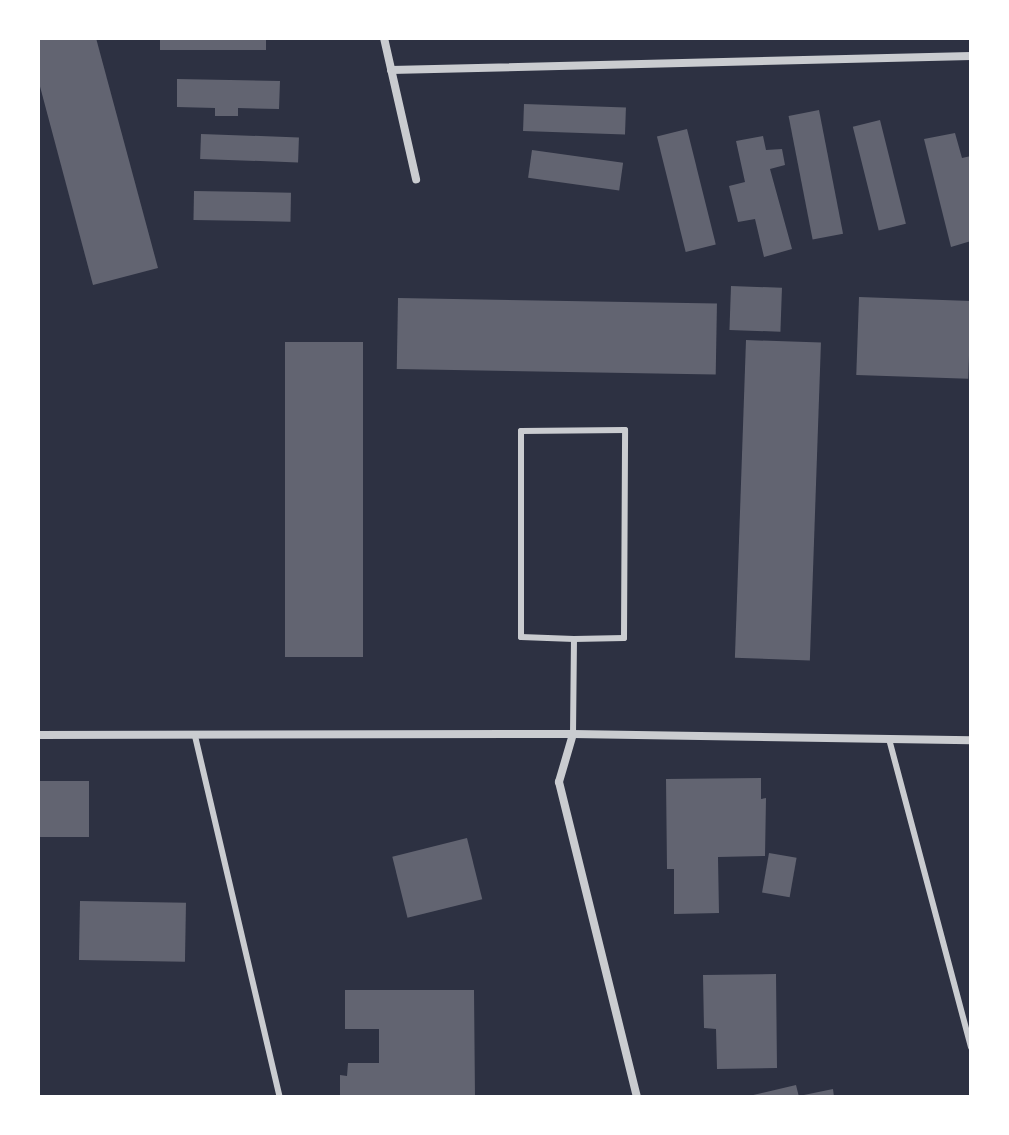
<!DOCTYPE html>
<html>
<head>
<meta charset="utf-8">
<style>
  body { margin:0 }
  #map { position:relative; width:1009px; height:1135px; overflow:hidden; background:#2d3142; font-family:Cabin,sans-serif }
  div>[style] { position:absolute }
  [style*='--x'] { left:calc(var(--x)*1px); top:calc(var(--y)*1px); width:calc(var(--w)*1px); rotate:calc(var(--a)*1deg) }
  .building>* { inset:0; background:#626471; transform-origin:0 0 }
  .service>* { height:6px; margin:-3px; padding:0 3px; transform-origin:3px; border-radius:3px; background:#caccd0 }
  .minor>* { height:8px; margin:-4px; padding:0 4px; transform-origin:4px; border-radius:4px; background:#caccd0 }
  span { translate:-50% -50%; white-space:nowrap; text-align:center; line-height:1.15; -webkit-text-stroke:8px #fff; paint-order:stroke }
  .frame { position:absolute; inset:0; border:40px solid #fff; pointer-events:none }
</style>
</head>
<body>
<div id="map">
  <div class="building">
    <i style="clip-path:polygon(38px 38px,96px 38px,158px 268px,93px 285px,38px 79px)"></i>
    <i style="left:160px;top:38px;width:106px;height:12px"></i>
    <i style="clip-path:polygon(177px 79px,280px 81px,279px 109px,238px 108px,238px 116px,215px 116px,215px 108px,177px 107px)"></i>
    <i style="left:524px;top:104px;width:102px;height:27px;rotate:2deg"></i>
    <i style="left:819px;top:110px;width:126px;height:31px;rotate:79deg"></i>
    <i style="left:880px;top:120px;width:107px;height:28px;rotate:76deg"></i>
    <i style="left:687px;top:129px;width:119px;height:31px;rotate:76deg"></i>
    <i style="clip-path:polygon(955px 133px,962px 158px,971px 156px,971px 241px,951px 247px,924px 139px)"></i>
    <i style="left:201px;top:134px;width:98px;height:25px;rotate:2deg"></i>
    <i style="clip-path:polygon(763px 136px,766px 150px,782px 149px,785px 165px,770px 169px,792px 249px,764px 257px,755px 219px,738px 222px,729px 186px,745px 182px,736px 141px)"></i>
    <i style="left:532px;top:150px;width:92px;height:28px;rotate:8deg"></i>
    <i style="left:194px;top:191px;width:97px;height:29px;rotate:1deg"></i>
    <i style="left:731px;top:286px;width:51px;height:44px;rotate:2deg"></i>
    <i style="left:859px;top:297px;width:112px;height:78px;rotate:2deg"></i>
    <i style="left:398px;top:298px;width:319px;height:71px;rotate:1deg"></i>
    <i style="left:746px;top:340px;width:75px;height:318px;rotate:2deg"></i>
    <i style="left:363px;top:342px;width:315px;height:78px;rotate:90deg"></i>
    <i style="clip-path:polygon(761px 778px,761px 799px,766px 798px,765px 856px,718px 857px,719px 913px,674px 914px,674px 869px,667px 869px,666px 779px)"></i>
    <i style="left:38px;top:781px;width:51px;height:56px"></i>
    <i style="left:467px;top:838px;width:63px;height:77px;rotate:76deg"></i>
    <i style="left:769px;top:853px;width:28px;height:40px;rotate:10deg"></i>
    <i style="left:80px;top:901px;width:106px;height:59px;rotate:1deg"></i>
    <i style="clip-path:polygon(776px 974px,777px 1068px,717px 1069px,716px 1029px,704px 1028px,703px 975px)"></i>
    <i style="clip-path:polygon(345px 990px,474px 990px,475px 1097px,340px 1097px,340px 1075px,347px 1076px,348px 1063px,379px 1063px,379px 1029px,345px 1029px)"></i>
    <i style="clip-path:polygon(796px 1085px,799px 1097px,750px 1097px,749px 1096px)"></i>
    <i style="clip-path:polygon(833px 1089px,834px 1097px,799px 1097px,799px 1096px)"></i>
  </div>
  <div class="service">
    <i style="--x:573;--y:734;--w:95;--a:-89.4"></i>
    <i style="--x:574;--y:639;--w:50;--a:-1.1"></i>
    <i style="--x:624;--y:638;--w:208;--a:-89.7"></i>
    <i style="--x:625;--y:430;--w:104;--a:179.4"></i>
    <i style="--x:521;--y:431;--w:206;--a:90"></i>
    <i style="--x:521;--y:637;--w:53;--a:2.2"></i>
    <i style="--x:195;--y:736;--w:371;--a:76.8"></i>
    <i style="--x:889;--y:739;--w:319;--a:75.1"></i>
  </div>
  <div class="minor">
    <i style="--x:384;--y:38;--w:145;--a:77.2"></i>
    <i style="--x:391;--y:70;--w:580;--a:-1.38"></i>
    <i style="--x:573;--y:734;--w:50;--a:106.3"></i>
    <i style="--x:559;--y:782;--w:325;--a:76.1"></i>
    <i style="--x:38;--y:735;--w:535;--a:-0.11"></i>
    <i style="--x:573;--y:734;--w:398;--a:0.9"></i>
  </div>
  <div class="frame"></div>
</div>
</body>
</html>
